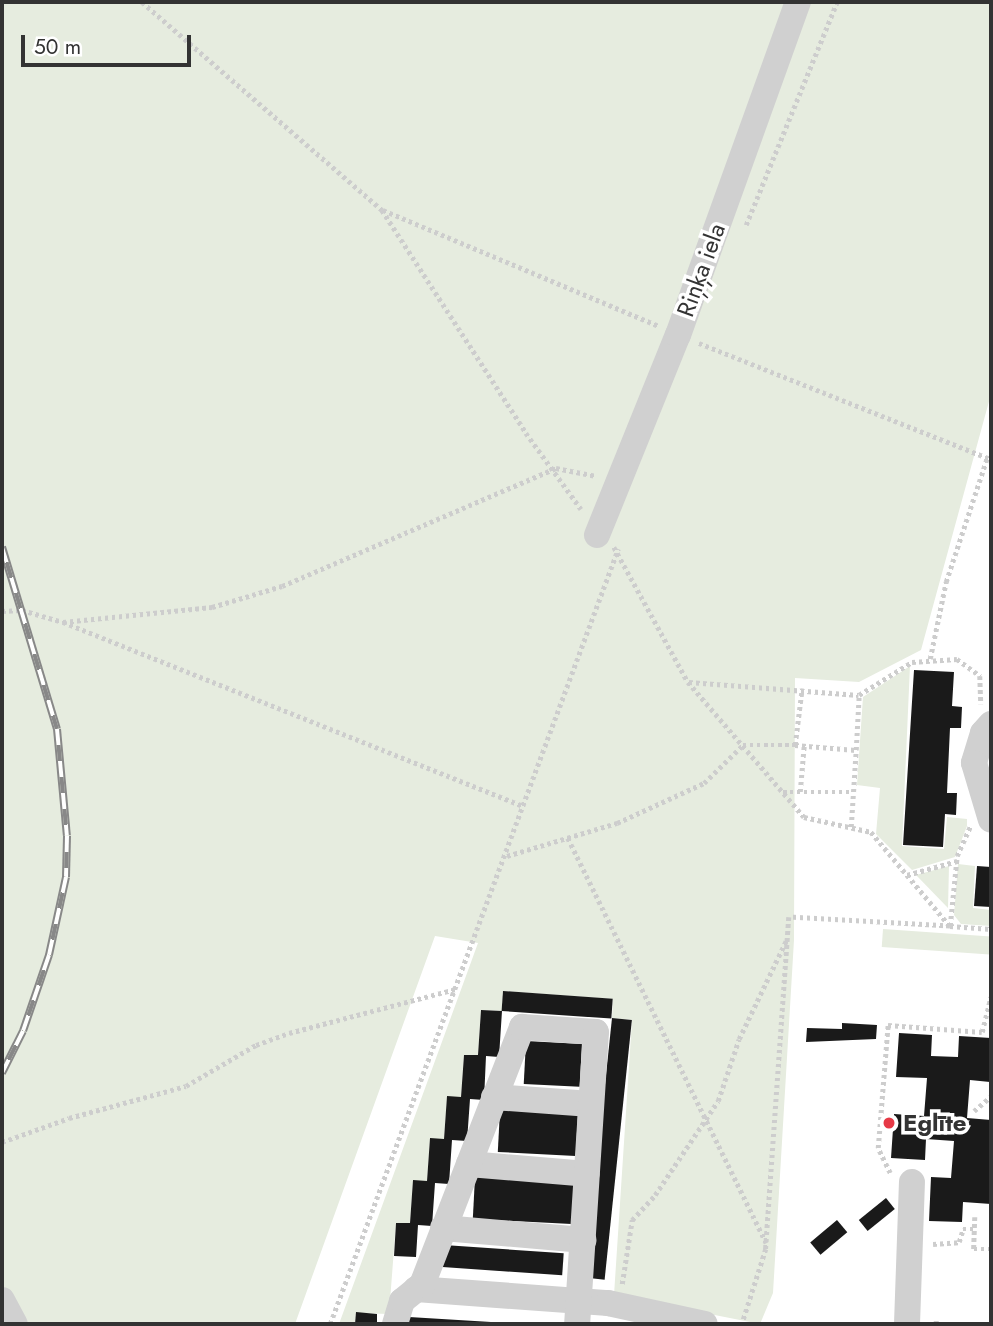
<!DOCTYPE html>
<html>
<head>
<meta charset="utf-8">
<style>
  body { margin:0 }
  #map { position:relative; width:993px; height:1326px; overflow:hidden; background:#fff; font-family:Jost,sans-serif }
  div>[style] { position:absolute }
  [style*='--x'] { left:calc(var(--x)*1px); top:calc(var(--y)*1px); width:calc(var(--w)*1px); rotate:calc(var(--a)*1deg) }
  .green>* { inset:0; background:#e6ecdf; transform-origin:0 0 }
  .building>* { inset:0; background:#1a1a1a; transform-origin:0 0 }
  .path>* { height:4.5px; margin-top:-2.25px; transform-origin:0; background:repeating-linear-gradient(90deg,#cdcdcd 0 3.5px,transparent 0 7px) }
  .minor>* { height:26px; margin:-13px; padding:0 13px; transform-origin:13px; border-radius:13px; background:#d0d0d0 }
  .rail>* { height:8px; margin-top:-4px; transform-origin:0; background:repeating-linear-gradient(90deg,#fff 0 16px,#888 0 32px); box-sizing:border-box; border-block:2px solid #888 }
  .dots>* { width:19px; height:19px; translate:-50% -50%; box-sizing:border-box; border:4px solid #fff; border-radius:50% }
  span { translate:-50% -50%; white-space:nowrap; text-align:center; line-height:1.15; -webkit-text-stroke:7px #fff; paint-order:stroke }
  .street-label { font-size:24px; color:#333 }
  .poi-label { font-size:24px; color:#333; font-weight:700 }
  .left { translate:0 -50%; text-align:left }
  .frame { position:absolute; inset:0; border:4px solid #333; pointer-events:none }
  .scale { position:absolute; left:21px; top:35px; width:170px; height:32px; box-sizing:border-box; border:4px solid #333; border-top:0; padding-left:9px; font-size:21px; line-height:24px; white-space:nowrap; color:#333; -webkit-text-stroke:5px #fff; paint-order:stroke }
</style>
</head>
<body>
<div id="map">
  <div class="green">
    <i style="clip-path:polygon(2px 2px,991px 2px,991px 394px,921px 650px,859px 682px,795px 678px,794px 940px,773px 1293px,760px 1324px,614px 1295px,632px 1020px,612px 1018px,613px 999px,503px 991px,502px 1011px,481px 1010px,478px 1055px,464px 1055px,461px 1097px,447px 1097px,444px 1139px,430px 1139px,427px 1181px,413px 1181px,410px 1223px,396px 1223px,389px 1314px,356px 1313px,355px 1324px,339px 1324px,478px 943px,435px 936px,295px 1324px,2px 1324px)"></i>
    <i style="clip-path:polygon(910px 666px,902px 846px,944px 849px,947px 817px,967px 819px,967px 826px,955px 857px,912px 870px,876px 834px,880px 788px,857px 785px,863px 697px)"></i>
    <i style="clip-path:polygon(958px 864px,975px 866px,973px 908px,991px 910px,991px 926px,961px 924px,954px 915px)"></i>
    <i style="clip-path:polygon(949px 866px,948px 908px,916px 875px)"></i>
    <i style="left:883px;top:929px;width:108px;height:18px;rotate:4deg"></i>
  </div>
  <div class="building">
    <i style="clip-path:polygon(914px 670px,954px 672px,952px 706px,962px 707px,961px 728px,950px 728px,947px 793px,957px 793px,956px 815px,945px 814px,943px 847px,903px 845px)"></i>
    <i style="clip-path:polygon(977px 866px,991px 867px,991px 907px,974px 906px)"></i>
    <i style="left:503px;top:991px;width:110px;height:20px;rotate:4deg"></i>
    <i style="clip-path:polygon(481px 1010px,502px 1011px,499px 1057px,486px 1056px,484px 1100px,470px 1099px,467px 1141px,452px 1140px,449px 1184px,435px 1183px,432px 1226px,418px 1225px,416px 1257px,394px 1256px,396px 1223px,410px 1223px,413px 1180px,427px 1181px,430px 1138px,444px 1139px,447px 1096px,461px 1097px,464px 1055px,478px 1055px)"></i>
    <i style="left:612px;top:1018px;width:20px;height:261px;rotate:6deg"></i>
    <i style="clip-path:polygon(842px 1023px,877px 1025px,876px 1039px,806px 1042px,807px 1028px,842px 1029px)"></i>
    <i style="clip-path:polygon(899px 1033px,932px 1035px,931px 1056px,958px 1057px,959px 1036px,991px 1038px,990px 1082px,970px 1080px,967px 1118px,991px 1120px,991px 1204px,963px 1202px,962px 1222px,929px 1221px,931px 1177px,951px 1178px,954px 1141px,926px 1139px,925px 1160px,891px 1158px,894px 1114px,924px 1116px,927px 1078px,896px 1077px)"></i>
    <i style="left:526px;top:1041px;width:56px;height:43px;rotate:3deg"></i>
    <i style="left:500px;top:1110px;width:78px;height:42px;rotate:3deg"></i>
    <i style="left:475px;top:1177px;width:99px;height:42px;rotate:3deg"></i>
    <i style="left:886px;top:1198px;width:14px;height:35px;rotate:51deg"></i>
    <i style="left:837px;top:1220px;width:16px;height:35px;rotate:50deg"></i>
    <i style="left:444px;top:1245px;width:120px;height:22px;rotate:4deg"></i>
    <i style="clip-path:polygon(356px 1312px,377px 1314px,377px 1324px,355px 1324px)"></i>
    <i style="clip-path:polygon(409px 1317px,491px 1322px,491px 1324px,408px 1324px)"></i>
  </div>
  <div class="path">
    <i style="--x:142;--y:2;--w:318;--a:40.9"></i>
    <i style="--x:382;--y:210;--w:265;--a:57.1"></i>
    <i style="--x:526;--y:433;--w:94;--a:54.1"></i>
    <i style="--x:383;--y:210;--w:299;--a:22.8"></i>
    <i style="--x:746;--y:225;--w:241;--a:-67.8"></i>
    <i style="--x:699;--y:343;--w:314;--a:21.7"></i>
    <i style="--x:614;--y:547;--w:154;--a:61.3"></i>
    <i style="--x:688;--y:682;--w:178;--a:49.3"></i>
    <i style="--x:804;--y:817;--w:69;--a:12.6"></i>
    <i style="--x:871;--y:832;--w:123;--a:50"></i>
    <i style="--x:950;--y:926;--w:161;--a:-176.8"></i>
    <i style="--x:789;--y:917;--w:333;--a:94"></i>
    <i style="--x:766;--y:1249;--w:79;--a:107.7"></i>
    <i style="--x:2;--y:611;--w:20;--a:-3"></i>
    <i style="--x:22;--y:610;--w:43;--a:16.3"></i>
    <i style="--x:63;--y:622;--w:496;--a:21.8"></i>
    <i style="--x:63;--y:622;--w:150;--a:-5.7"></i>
    <i style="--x:212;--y:607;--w:73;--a:-16.7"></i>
    <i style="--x:282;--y:586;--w:298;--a:-23.3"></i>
    <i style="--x:556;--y:468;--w:41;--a:11.3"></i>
    <i style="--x:930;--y:659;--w:79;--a:-78.3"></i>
    <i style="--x:946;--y:582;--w:131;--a:-71.7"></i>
    <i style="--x:689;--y:682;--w:170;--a:4.4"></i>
    <i style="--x:859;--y:695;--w:62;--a:-31.9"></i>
    <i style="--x:912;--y:662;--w:45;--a:-3.8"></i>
    <i style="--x:957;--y:659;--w:29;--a:36"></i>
    <i style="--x:980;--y:676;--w:28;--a:88"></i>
    <i style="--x:795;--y:745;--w:61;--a:4.7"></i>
    <i style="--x:856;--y:750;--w:55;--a:-86.9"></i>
    <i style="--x:783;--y:792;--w:70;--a:0"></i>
    <i style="--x:800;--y:792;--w:47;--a:-85.1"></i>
    <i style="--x:851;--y:827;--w:77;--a:-86.3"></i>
    <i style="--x:568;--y:838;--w:451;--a:63.9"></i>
    <i style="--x:507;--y:856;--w:115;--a:-16.7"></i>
    <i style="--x:617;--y:823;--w:96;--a:-24.7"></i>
    <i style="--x:704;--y:783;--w:54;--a:-44.3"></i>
    <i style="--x:743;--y:745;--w:52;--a:0"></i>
    <i style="--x:795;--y:745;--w:57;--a:-83"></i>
    <i style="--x:907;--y:875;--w:52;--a:-15.6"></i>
    <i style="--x:950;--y:926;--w:70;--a:-84.3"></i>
    <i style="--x:957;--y:856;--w:32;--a:-66"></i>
    <i style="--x:950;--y:926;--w:41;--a:4.2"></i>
    <i style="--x:974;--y:1111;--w:23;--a:-41"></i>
    <i style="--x:2;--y:1142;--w:71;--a:-19.7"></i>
    <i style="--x:69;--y:1118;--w:121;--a:-15.3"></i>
    <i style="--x:186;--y:1086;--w:81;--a:-30.4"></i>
    <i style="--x:256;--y:1045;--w:35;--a:-20"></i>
    <i style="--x:289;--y:1033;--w:172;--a:-14.8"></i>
    <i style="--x:890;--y:1173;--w:28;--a:-116"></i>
    <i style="--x:878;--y:1148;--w:123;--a:-85.4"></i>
    <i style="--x:888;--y:1025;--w:94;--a:4.3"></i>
    <i style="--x:982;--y:1032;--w:36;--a:-76"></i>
    <i style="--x:975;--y:1217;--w:32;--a:92"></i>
    <i style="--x:974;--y:1249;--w:17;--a:0"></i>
    <i style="--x:933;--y:1244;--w:26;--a:-4"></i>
    <i style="--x:959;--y:1242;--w:14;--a:-73"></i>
    <i style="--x:963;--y:1229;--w:12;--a:0"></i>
    <i style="--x:622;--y:1284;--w:65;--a:-81.1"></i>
    <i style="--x:632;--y:1220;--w:34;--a:-47"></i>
    <i style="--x:655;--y:1195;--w:113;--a:-56.2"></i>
    <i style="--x:718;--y:1101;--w:65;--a:-71.3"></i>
    <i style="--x:739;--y:1039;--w:109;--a:-64.4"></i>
    <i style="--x:330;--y:1324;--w:827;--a:-69.61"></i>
    <i style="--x:936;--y:1324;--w:7;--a:-90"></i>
  </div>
  <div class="minor">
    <i style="--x:597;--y:535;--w:216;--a:-68"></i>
    <i style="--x:678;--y:335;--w:354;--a:-70.2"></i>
    <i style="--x:991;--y:724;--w:12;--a:132"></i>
    <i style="--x:983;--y:733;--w:31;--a:107"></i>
    <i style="--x:974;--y:763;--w:59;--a:73.4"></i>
    <i style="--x:494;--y:1097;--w:97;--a:4.1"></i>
    <i style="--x:469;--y:1164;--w:118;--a:4.8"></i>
    <i style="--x:443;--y:1228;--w:141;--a:4.9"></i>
    <i style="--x:416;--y:1289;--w:193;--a:4.2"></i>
    <i style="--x:608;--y:1303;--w:99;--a:12.2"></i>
    <i style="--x:2;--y:1300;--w:27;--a:62"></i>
    <i style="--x:395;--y:1324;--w:24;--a:-73"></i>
    <i style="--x:402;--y:1301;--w:26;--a:-39"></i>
    <i style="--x:422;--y:1285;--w:277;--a:-68.8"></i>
    <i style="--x:522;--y:1027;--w:74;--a:3.9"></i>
    <i style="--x:596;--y:1032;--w:293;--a:93.7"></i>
    <i style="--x:907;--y:1324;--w:142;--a:-88"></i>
  </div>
  <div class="rail">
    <i style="--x:2;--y:547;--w:190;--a:73.2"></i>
    <i style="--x:57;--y:729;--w:107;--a:84.7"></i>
    <i style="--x:67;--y:836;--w:41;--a:91.4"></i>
    <i style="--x:66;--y:877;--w:80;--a:102.3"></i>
    <i style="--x:49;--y:955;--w:80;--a:108.9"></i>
    <i style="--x:23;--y:1031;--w:47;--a:116.6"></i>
  </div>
  <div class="dots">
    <i style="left:889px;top:1123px;background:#e63946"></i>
  </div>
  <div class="street-label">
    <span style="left:701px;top:270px;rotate:-70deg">Riņķa iela</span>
  </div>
  <div class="poi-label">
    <span class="left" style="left:903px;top:1123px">Eglīte</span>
  </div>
  <div class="frame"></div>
  <div class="scale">50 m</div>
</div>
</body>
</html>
